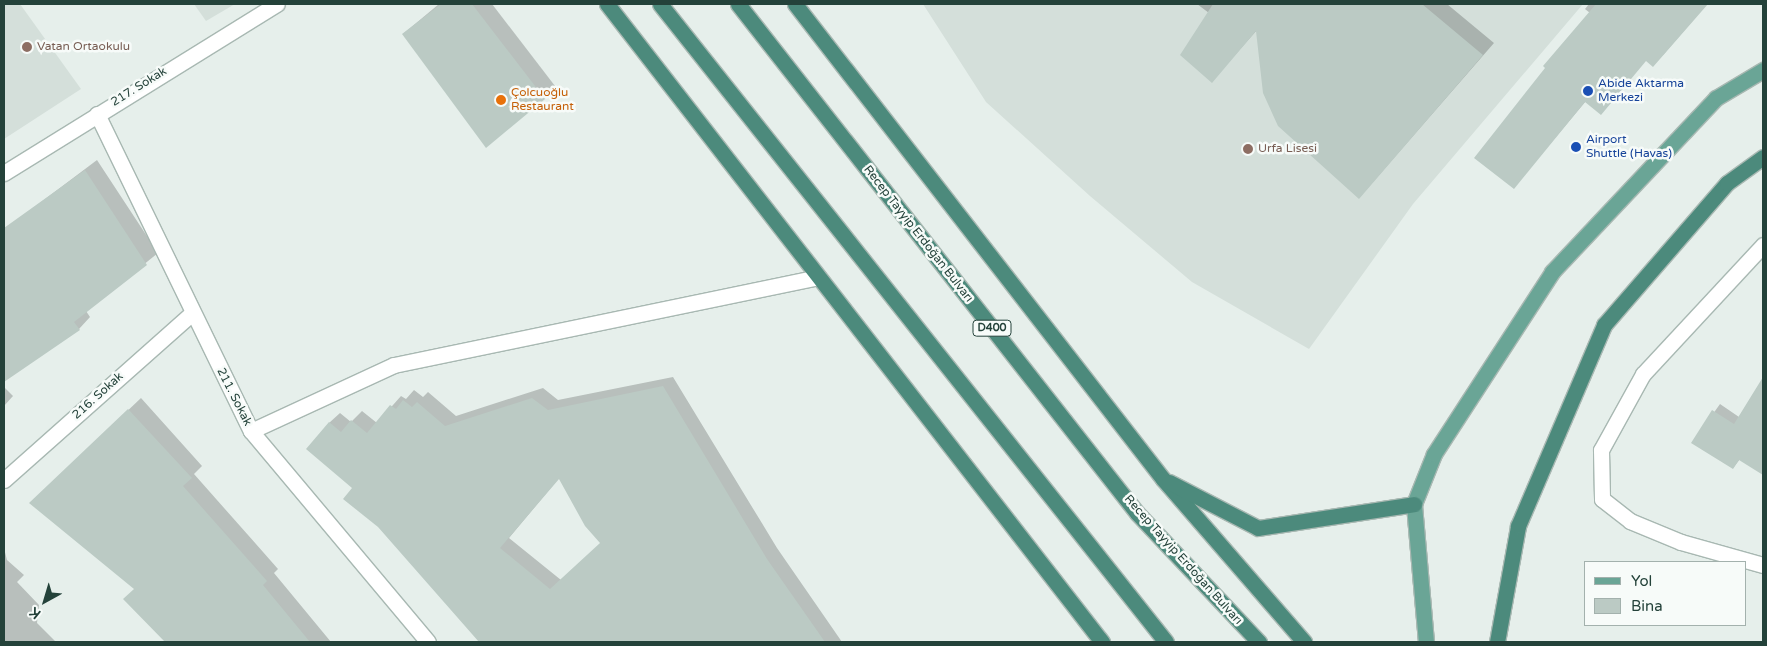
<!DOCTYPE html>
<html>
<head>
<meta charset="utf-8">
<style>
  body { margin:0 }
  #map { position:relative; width:1767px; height:646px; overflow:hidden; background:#e6efeb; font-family:"Varela Round",sans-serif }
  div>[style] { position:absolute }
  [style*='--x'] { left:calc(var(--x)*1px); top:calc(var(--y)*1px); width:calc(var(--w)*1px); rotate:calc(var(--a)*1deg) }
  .built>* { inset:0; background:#d4dfda }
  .shadow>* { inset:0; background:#0003 }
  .building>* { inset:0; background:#bbcac4 }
  .roads { filter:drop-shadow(1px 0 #a8b8b2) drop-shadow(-1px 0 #a8b8b2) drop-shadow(0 1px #a8b8b2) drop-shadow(0 -1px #a8b8b2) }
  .service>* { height:15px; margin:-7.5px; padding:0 7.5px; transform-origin:7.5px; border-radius:7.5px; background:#fff }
  .minor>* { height:15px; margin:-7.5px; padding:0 7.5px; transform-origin:7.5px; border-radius:7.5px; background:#fff }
  .primary>* { height:15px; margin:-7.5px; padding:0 7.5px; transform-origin:7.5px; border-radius:7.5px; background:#6aa596 }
  .trunk>* { height:15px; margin:-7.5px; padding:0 7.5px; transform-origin:7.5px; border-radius:7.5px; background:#4c8a7c }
  .dots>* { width:14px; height:14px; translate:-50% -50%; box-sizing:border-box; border:2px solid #f7fbf9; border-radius:50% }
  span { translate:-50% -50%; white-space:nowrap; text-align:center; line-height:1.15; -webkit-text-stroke:5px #f7fbf9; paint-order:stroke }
  .shield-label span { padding:1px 4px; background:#f7fbf9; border:1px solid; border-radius:4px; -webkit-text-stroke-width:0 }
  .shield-label { font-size:11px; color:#24423a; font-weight:700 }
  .education-label { font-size:12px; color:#785e54 }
  .left { translate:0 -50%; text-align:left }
  .transit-label { font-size:12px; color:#164399 }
  .street-label { font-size:12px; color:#24423a }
  .food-label { font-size:12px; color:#c56008 }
  .frame { position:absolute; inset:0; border:5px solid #24423a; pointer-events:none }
  .legend { position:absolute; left:1584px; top:561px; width:162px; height:65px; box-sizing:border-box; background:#f7fbf9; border:1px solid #a3b1ad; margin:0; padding:6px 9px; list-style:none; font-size:15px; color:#24423a }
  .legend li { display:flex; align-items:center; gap:10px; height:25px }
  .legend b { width:25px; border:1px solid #a3b1ad }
  .north { position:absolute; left:20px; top:576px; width:50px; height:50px; -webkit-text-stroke:4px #f7fbf9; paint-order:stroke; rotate:219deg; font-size:14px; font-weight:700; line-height:20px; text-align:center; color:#24423a }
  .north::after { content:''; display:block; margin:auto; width:18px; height:22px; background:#24423a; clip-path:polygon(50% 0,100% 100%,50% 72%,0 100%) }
</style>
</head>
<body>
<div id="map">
  <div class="built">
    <i style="clip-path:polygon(4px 4px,20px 4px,81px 89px,4px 139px)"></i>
    <i style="clip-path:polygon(194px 4px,235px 4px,206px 21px)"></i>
    <i style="clip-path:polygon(923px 4px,1583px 4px,1413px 204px,1309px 349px,1192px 282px,1090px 196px,986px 102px)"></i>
  </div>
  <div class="shadow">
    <i style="clip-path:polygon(439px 4px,492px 4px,555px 86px,544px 98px,403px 34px)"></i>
    <i style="clip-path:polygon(1197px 4px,1447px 4px,1494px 43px,1359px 198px,1257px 30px,1212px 81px,1209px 13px)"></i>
    <i style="clip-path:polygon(1589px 4px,1707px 4px,1663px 55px,1646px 60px,1586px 101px,1514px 187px,1590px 13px,1585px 9px)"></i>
    <i style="clip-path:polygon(97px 160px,158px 253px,86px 311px,90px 317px,79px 329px,4px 380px,4px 230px)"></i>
    <i style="clip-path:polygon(evenodd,673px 377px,777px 548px,842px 642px,687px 642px,674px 626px,655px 642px,480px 642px,379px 526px,354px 488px,329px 423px,340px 413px,351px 422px,362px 411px,377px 423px,401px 396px,406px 399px,414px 390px,423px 397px,428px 392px,456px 416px,543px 388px,558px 400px,673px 377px,559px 478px,602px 543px,561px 580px,509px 538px,559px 478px)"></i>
    <i style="clip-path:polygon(1763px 379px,1763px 474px,1740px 459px,1733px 468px,1693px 442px,1720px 404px,1739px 417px)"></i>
    <i style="clip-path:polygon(4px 387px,13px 396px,4px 406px)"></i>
    <i style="clip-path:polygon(141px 398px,202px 466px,194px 474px,278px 569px,274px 573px,331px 642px,167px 642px,125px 599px,135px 589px,43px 491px)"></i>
    <i style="clip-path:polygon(4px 548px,7px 560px,24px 575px,17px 582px,39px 605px,37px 623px,56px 642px,4px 642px)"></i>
  </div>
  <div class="building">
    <i style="clip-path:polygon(441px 4px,472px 4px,545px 99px,486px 148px,402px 34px)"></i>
    <i style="clip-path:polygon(1213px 4px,1422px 4px,1483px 55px,1359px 199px,1278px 126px,1263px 93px,1256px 31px,1212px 83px,1180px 55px)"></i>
    <i style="clip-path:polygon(1596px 4px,1708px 4px,1653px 67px,1646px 61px,1601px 115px,1585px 102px,1514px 189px,1474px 158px,1545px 68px,1543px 66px)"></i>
    <i style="clip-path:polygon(85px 170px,147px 265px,74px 322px,80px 330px,4px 382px,4px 228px)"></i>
    <i style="clip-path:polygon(1763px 377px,1763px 475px,1739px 460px,1733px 469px,1691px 443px,1712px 410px,1734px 424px)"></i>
    <i style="clip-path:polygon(evenodd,663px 386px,767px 559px,825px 642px,479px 642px,378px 527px,343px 499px,352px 488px,306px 449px,329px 422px,341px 432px,351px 420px,367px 433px,390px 405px,396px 409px,403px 400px,412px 407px,417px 402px,445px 426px,532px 398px,548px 410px,663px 386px,559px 479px,585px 526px,600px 543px,550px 589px,500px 548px,559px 479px)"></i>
    <i style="clip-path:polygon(128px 409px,192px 478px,183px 486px,267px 581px,263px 585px,310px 642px,165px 642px,123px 599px,134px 589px,29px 503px)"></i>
  </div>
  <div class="roads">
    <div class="service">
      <i style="--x:1763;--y:245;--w:176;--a:132.9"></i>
      <i style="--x:1643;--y:374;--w:87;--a:118.9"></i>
      <i style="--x:1601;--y:450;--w:49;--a:88.8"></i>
      <i style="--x:1602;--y:499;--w:36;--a:38"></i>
      <i style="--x:1630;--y:521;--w:55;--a:22.4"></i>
      <i style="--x:1681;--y:542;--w:85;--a:15.7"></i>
    </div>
    <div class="minor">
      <i style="--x:97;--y:114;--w:352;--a:64.1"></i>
      <i style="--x:251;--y:431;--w:275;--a:50"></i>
      <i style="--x:4;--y:173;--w:321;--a:-31.8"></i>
      <i style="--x:251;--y:431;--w:157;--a:-24.8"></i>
      <i style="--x:394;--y:365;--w:433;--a:-11.7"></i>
      <i style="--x:4;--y:480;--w:251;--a:-41.6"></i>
    </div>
    <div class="primary">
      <i style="--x:1426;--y:642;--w:139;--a:-95"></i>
      <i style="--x:1414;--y:504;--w:54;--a:-68.2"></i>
      <i style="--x:1434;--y:454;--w:217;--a:-57"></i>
      <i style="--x:1552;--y:272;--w:239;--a:-46.7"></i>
      <i style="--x:1716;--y:98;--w:55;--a:-30.8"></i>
    </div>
    <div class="trunk">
      <i style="--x:607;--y:4;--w:808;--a:52.19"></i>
      <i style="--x:660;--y:4;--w:814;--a:51.58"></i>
      <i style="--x:738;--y:4;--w:647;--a:51.91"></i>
      <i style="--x:1137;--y:513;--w:178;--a:46.6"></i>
      <i style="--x:795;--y:4;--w:601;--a:52.23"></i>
      <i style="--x:1163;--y:479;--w:216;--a:49.1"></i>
      <i style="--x:1169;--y:482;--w:100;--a:27.3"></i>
      <i style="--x:1258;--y:528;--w:158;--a:-8.7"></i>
      <i style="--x:1497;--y:642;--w:118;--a:-79.7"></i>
      <i style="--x:1518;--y:526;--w:219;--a:-66.8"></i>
      <i style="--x:1604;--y:325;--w:188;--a:-49.1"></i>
      <i style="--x:1727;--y:183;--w:44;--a:-35.8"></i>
    </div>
  </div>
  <div class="dots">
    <i style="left:27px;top:47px;background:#8d6e63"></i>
    <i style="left:1588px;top:91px;background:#1a4fb4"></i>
    <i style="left:501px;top:100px;background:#e8710a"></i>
    <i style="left:1576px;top:147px;background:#1a4fb4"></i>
    <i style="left:1248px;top:149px;background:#8d6e63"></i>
  </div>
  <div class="shield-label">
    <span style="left:992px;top:328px">D400</span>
  </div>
  <div class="education-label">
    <span class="left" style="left:37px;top:47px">Vatan Ortaokulu</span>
    <span class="left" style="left:1258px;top:149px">Urfa Lisesi</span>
  </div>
  <div class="transit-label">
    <span class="left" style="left:1598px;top:91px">Abide Aktarma<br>Merkezi</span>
    <span class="left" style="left:1586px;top:147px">Airport<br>Shuttle (Havas)</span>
  </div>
  <div class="street-label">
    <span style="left:139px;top:87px;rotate:-32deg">217. Sokak</span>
    <span style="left:918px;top:234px;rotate:52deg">Recep Tayyip Erdoğan Bulvarı</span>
    <span style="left:98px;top:396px;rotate:-42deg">216. Sokak</span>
    <span style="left:234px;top:397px;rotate:63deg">211. Sokak</span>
    <span style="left:1183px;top:560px;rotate:48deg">Recep Tayyip Erdoğan Bulvarı</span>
  </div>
  <div class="food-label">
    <span class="left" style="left:511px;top:100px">Çolcuoğlu<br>Restaurant</span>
  </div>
  <div class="frame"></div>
  <ul class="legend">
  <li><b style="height:6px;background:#6aa596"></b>Yol</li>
  <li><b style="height:14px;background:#bbcac4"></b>Bina</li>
  </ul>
  <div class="north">K</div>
</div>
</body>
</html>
